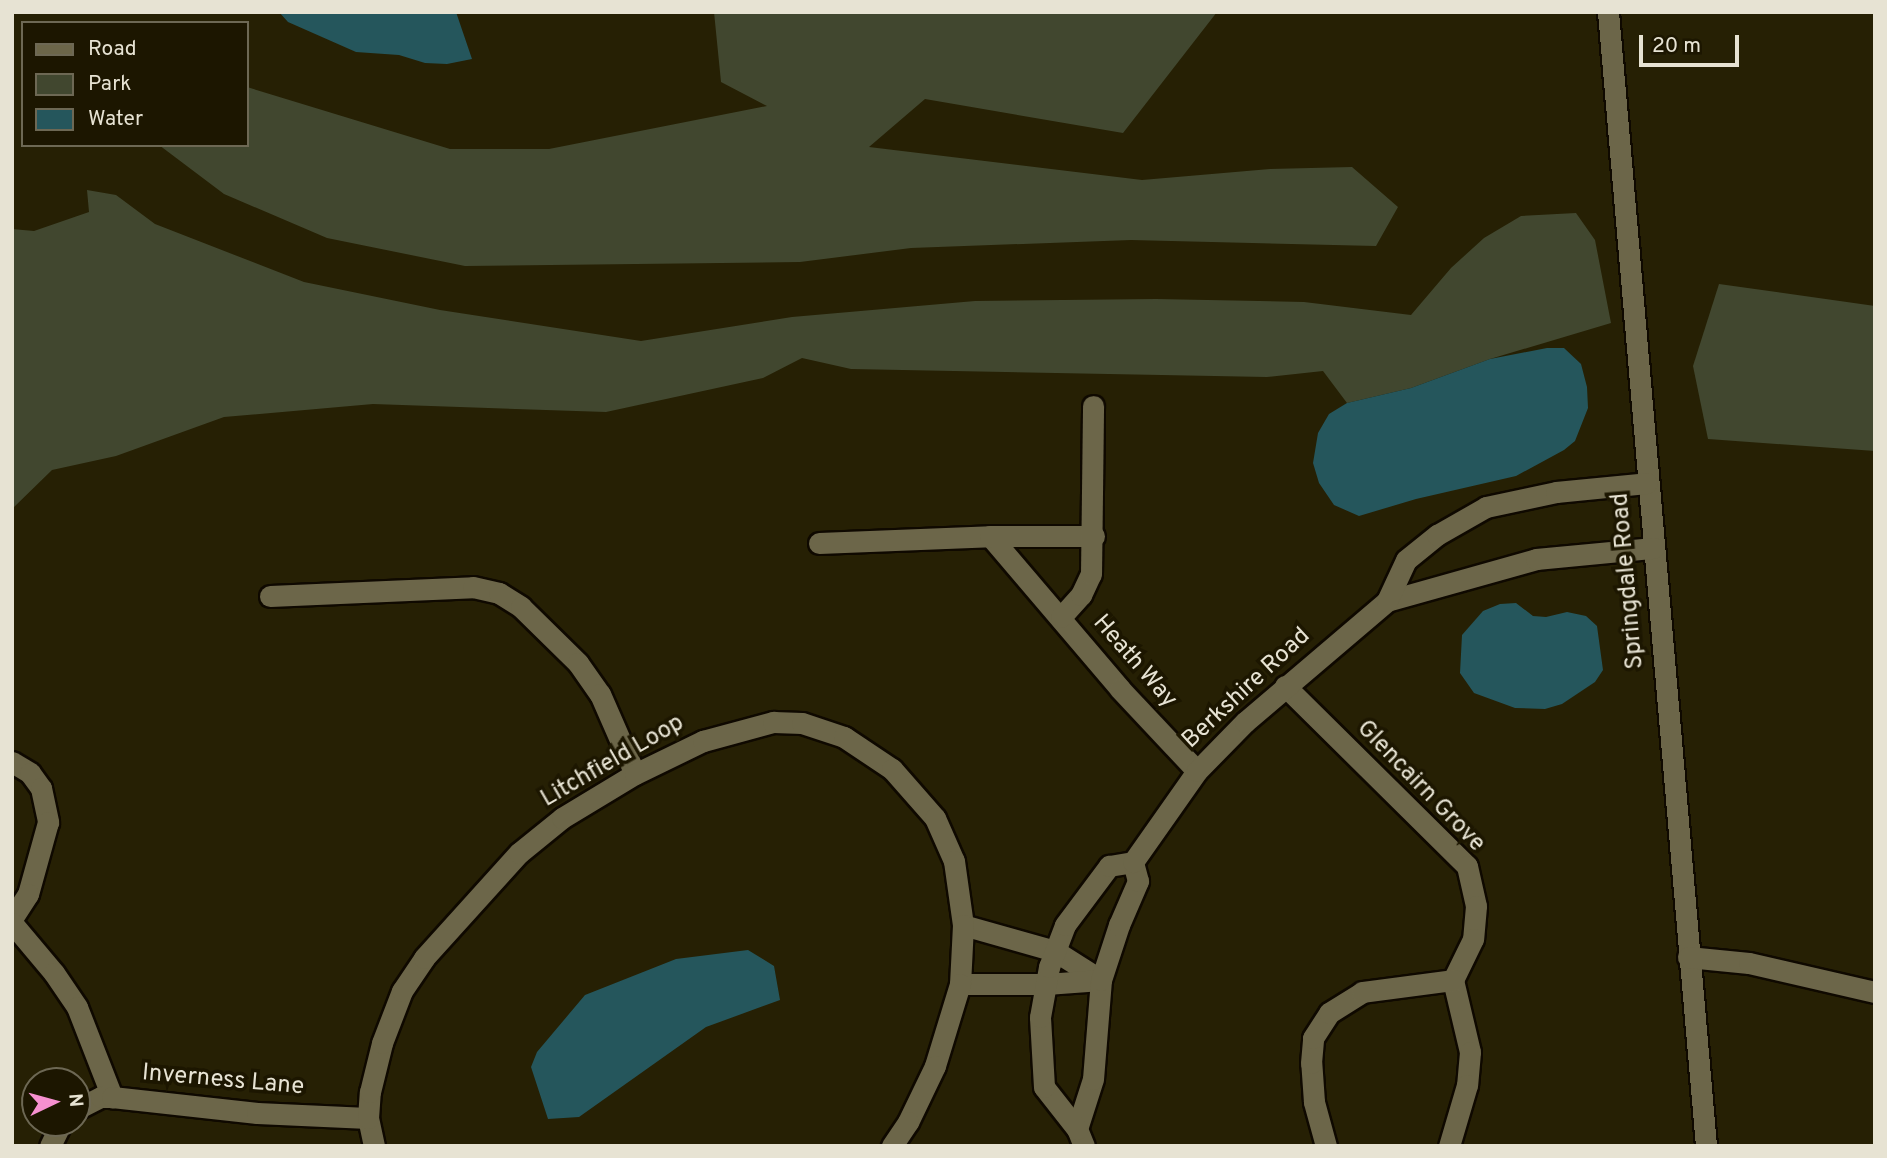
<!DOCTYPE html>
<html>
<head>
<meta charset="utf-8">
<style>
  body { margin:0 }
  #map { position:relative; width:1887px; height:1158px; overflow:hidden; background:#262004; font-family:Overpass,sans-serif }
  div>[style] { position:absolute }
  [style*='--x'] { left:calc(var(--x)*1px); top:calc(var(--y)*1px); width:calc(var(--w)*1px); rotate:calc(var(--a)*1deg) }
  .green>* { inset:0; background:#41472f }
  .water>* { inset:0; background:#25565c }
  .roads { filter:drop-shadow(2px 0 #0f0900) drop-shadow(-2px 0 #0f0900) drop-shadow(0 2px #0f0900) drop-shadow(0 -2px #0f0900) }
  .street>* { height:21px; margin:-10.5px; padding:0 10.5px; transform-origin:10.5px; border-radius:10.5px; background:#6c6649 }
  span { translate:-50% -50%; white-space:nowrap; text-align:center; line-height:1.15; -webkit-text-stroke:7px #1c1600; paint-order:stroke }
  .street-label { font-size:24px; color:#e7e3d3 }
  .frame { position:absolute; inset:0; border:14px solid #e7e3d3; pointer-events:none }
  .legend { position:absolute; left:21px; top:21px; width:228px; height:126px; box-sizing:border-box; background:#1c1600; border:2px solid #6d6854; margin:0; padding:9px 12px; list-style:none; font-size:21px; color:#e7e3d3 }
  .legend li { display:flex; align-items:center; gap:14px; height:35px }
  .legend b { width:35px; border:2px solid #6d6854 }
  .north { position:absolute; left:21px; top:1067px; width:70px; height:70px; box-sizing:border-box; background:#1c1600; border:2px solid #6d6854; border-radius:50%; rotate:85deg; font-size:19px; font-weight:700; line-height:28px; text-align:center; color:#e7e3d3 }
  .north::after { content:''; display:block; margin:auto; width:24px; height:32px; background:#f690d0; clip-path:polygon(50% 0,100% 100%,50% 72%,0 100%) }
  .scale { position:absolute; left:1639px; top:35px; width:100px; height:32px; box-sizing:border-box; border:4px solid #e7e3d3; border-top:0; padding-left:9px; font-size:21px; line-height:24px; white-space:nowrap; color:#e7e3d3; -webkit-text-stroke:5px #1c1600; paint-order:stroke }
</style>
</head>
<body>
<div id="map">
  <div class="green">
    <i style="clip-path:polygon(714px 12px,1217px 12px,1123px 133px,925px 99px,869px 147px,1142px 180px,1270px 169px,1352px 167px,1398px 207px,1376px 246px,1131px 240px,911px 248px,800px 262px,465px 266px,327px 238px,224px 194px,159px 145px,247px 145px,247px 87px,450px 149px,549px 149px,767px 106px,721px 82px)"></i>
    <i style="clip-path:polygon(87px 190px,116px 195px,155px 224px,304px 282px,440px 310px,641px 341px,792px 317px,975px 301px,1156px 299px,1304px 302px,1411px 315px,1451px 268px,1484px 238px,1521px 216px,1576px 213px,1595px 240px,1611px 323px,1490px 359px,1411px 388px,1347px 403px,1323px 371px,1267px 377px,851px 369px,802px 358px,763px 378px,606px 412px,373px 404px,224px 417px,116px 456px,52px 470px,12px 509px,12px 229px,34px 231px,89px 212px)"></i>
    <i style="clip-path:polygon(1719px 284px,1875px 306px,1875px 451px,1708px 439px,1693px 366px)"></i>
  </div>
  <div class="water">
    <i style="clip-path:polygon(279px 12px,456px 12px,472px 59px,447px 64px,425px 63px,399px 55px,356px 52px,288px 22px)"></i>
    <i style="clip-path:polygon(1547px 348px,1564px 348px,1581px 364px,1587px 387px,1588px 408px,1575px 441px,1564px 450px,1516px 476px,1416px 499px,1359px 516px,1334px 505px,1319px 483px,1313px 463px,1318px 433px,1329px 414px,1347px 403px,1411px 388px,1490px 359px)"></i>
    <i style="clip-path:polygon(1516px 603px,1533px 616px,1546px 617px,1567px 612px,1586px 616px,1597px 626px,1603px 670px,1595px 682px,1562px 704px,1545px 709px,1515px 708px,1474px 693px,1460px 673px,1462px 635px,1483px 611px,1500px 604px)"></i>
    <i style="clip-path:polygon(748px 950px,774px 966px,780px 1000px,706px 1027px,579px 1117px,548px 1119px,531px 1067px,537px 1052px,585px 995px,676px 959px)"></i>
  </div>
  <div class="roads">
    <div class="street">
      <i style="--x:1608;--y:12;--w:1138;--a:85.06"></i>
      <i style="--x:990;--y:536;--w:201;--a:49.6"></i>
      <i style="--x:1120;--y:689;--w:112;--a:46.8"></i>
      <i style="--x:819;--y:543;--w:171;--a:-2.3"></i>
      <i style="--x:990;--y:536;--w:104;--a:0"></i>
      <i style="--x:270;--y:596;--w:203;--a:-2.5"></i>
      <i style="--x:473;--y:587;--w:27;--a:13"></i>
      <i style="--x:499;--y:593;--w:26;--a:32"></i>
      <i style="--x:521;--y:607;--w:80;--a:44.5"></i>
      <i style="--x:578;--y:663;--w:38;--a:55"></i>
      <i style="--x:600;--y:694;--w:87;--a:66.4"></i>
      <i style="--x:1387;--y:601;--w:155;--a:-15.7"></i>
      <i style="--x:1536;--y:559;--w:118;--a:-5.4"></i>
      <i style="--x:1061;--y:617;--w:30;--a:-48"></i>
      <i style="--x:1081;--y:595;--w:23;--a:-65"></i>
      <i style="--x:1091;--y:574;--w:168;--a:-89.3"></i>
      <i style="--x:1285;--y:686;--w:256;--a:44.7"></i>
      <i style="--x:1467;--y:866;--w:41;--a:77.3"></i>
      <i style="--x:1476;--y:906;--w:33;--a:95"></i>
      <i style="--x:1473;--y:939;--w:46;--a:116"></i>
      <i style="--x:1453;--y:980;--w:74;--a:76.7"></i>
      <i style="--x:1470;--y:1052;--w:33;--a:95"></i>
      <i style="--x:1467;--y:1085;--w:64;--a:106.4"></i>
      <i style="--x:12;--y:762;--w:21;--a:31"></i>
      <i style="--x:30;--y:773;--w:19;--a:54"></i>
      <i style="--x:41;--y:788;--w:35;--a:78"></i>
      <i style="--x:48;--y:822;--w:75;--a:105.5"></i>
      <i style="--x:28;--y:894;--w:30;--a:123"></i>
      <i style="--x:12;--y:923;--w:65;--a:50"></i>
      <i style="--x:54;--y:973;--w:41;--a:55.9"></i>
      <i style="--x:77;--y:1007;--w:97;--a:68.7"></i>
      <i style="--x:963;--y:925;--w:96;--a:15.8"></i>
      <i style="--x:1055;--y:951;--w:54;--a:32.2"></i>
      <i style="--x:1688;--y:957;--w:61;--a:5.6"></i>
      <i style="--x:1749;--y:963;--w:129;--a:13"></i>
      <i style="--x:960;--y:984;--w:86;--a:0"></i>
      <i style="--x:1046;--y:984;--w:55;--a:-4.2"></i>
      <i style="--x:77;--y:1109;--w:27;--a:-27"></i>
      <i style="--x:101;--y:1097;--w:11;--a:0"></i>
      <i style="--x:112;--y:1097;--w:146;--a:6.3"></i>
      <i style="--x:257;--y:1113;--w:111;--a:2.6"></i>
      <i style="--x:1077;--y:1129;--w:52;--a:-72.3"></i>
      <i style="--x:1093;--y:1079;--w:99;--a:-85.4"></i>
      <i style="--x:1101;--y:980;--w:58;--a:-71.9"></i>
      <i style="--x:1119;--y:925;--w:48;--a:-66.6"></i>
      <i style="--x:1138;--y:881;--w:20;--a:-105"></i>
      <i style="--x:50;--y:1146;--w:25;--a:-64"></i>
      <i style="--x:374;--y:1146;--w:29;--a:-102"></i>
      <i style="--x:368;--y:1118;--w:26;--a:-86"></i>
      <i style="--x:370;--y:1092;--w:50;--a:-76.2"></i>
      <i style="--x:382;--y:1043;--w:56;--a:-69"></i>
      <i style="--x:402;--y:991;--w:40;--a:-56"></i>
      <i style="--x:424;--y:958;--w:142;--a:-47.9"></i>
      <i style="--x:519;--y:853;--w:55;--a:-39.1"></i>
      <i style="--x:562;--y:818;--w:85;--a:-31.1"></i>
      <i style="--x:635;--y:774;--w:76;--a:-25.9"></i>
      <i style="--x:703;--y:741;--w:73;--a:-15.2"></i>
      <i style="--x:773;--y:722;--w:29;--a:2"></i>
      <i style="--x:802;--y:723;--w:44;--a:18.4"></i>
      <i style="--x:844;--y:737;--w:58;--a:33.7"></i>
      <i style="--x:892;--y:769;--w:65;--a:48.7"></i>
      <i style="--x:935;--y:818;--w:47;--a:66.2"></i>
      <i style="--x:954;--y:861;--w:65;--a:82"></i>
      <i style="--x:963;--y:925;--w:59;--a:92.9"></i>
      <i style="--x:960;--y:984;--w:86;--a:107"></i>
      <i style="--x:935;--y:1066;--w:62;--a:115.7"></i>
      <i style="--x:908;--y:1122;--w:29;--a:124"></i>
      <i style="--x:1084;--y:1146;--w:18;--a:-112"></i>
      <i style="--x:1077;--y:1129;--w:53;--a:-128.2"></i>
      <i style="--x:1044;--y:1087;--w:70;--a:-93.3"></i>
      <i style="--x:1040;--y:1017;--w:51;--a:-79.8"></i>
      <i style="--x:1049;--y:967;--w:45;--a:-69.1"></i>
      <i style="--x:1065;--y:925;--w:74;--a:-53.3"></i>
      <i style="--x:1109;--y:866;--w:24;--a:-9"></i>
      <i style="--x:1133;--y:862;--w:111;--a:-54.9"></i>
      <i style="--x:1197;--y:771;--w:69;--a:-45.6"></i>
      <i style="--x:1245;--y:722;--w:187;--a:-40.4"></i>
      <i style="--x:1387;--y:601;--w:45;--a:-65.1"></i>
      <i style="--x:1406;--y:560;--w:40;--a:-39"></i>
      <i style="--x:1437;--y:535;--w:56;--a:-29.7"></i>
      <i style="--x:1486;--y:507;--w:72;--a:-12.1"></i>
      <i style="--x:1556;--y:492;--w:91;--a:-5.6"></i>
      <i style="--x:1326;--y:1146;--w:46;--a:-105.3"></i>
      <i style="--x:1314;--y:1102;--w:39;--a:-94"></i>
      <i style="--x:1311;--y:1063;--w:25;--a:-85"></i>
      <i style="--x:1313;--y:1038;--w:30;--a:-57"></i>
      <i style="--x:1329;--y:1013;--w:39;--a:-32"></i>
      <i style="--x:1362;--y:992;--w:92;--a:-7.5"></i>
    </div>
  </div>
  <div class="street-label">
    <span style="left:1629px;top:581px;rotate:-95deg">Springdale Road</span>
    <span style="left:1134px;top:662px;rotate:49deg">Heath Way</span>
    <span style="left:1247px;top:689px;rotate:-43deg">Berkshire Road</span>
    <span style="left:613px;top:762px;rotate:-30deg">Litchfield Loop</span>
    <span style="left:1420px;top:787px;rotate:46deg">Glencairn Grove</span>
    <span style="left:223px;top:1081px;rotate:5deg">Inverness Lane</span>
  </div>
  <div class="frame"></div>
  <ul class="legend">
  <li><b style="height:9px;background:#6c6649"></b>Road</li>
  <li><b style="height:19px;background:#41472f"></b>Park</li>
  <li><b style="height:19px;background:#25565c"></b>Water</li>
  </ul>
  <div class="north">N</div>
  <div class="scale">20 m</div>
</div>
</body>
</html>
